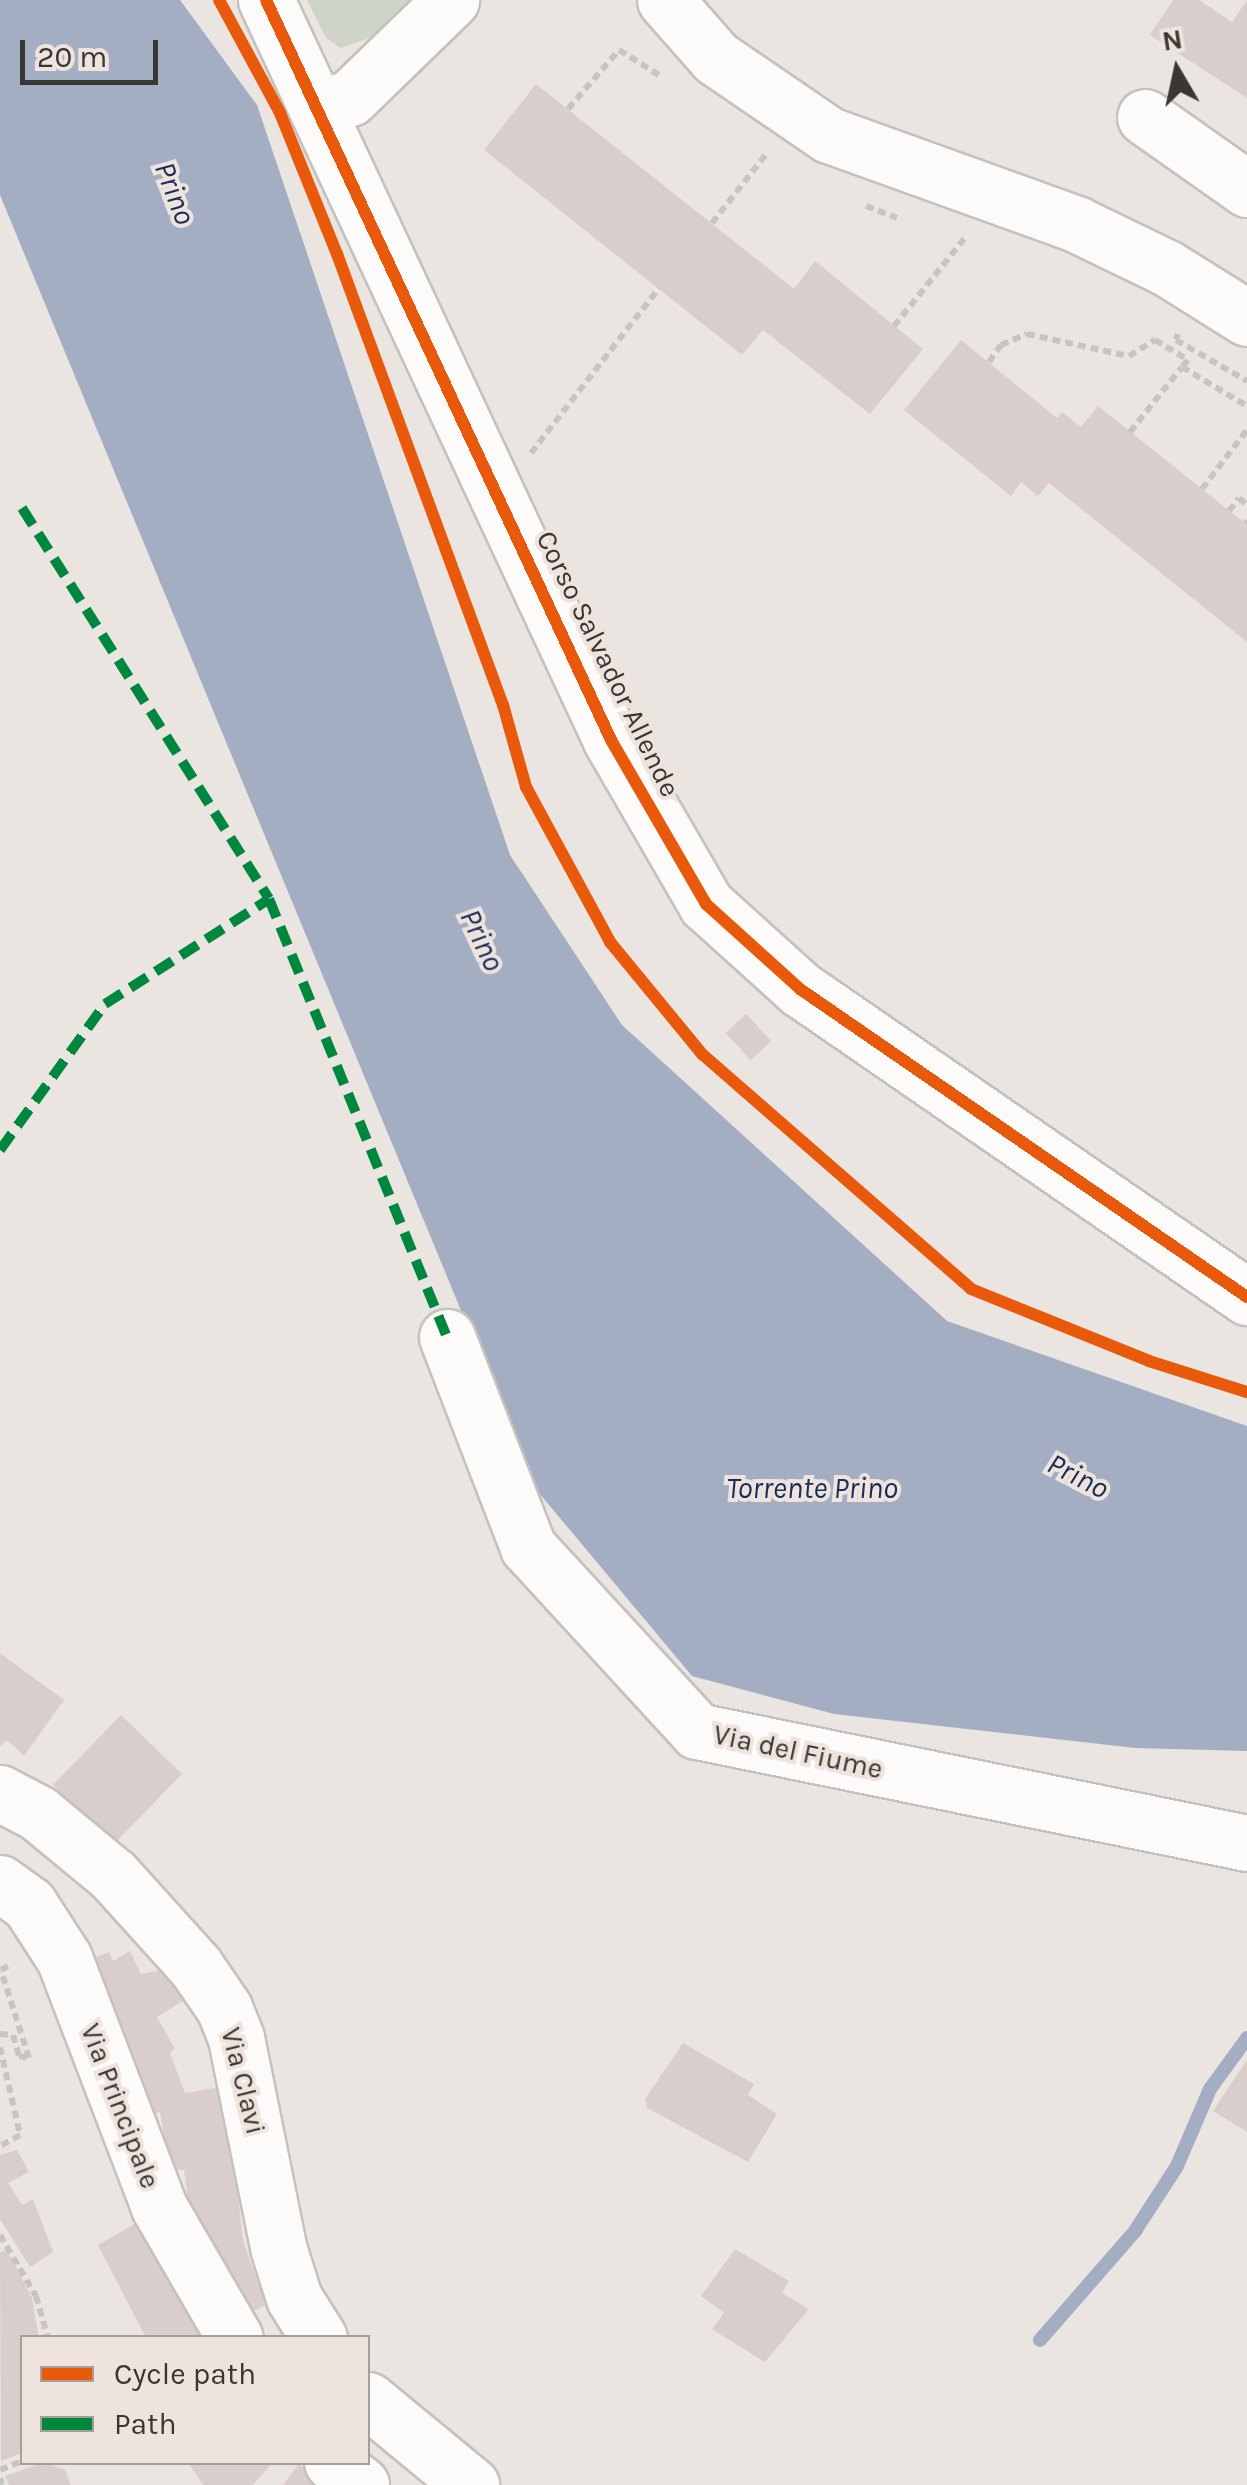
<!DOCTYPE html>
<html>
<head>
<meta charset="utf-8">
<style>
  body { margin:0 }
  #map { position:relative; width:1247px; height:2485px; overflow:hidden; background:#eae5e1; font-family:Karla,sans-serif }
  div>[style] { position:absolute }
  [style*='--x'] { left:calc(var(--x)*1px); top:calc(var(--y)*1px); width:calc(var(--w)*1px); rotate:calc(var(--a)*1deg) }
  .green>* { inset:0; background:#ced4c7 }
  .water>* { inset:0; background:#a3aec2 }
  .stream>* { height:14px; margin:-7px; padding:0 7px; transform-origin:7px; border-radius:7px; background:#a3aec2 }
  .building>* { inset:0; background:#d9cecc; transform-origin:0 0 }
  .path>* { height:6px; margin-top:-3px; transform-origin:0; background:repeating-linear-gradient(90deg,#c7c5c3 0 8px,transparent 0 13px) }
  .roads { filter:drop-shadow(2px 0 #c5c1be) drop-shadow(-2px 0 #c5c1be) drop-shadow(0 2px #c5c1be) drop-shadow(0 -2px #c5c1be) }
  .street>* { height:55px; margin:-27.5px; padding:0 27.5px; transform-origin:27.5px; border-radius:27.5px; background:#fcfbfa }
  .secondary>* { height:55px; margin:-27.5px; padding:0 27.5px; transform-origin:27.5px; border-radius:27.5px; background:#fcfbfa }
  .quiet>* { height:10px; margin-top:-5px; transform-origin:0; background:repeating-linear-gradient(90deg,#00873e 0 20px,transparent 0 30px) }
  .cycleway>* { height:12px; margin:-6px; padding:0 6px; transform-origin:6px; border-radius:6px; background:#e8590c }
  span { translate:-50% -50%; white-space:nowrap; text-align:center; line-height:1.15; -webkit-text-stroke:8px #eee4dd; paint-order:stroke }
  .street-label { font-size:28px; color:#3a3633 }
  .water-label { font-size:30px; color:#182e58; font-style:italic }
  .legend { position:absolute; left:20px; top:2335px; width:350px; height:130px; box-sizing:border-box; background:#eee4dd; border:2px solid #a69e99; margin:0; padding:12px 18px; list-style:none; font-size:30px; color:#3a3633 }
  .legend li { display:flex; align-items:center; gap:20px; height:50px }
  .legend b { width:50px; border:2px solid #a69e99 }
  .north { position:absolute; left:1127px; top:20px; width:100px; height:100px; -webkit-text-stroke:8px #eee4dd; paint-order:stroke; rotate:351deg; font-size:28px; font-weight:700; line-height:40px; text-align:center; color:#3a3633 }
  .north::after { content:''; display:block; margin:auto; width:35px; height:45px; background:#3a3633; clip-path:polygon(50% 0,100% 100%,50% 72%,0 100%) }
  .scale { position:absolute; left:20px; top:40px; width:138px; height:45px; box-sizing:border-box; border:5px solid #3a3633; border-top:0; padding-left:12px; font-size:30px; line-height:35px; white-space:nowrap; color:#3a3633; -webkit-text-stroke:8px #eee4dd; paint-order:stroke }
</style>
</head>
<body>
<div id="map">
  <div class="green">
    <i style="clip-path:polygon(307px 0,412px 0,372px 37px,341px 48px,326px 38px)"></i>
  </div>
  <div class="water">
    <i style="clip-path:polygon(0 0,180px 0,257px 105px,510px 855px,622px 1025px,947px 1321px,1247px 1426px,1247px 1751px,1135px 1748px,834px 1714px,692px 1676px,534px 1487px,0 195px)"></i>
  </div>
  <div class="stream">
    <i style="--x:1040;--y:2340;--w:145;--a:-48.9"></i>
    <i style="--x:1135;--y:2231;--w:77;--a:-57.1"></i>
    <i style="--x:1177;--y:2166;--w:84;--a:-66.8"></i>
    <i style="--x:1210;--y:2089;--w:63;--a:-54"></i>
  </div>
  <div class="building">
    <i style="clip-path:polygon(1173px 0,1199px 0,1232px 22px,1247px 0,1247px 98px,1150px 35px)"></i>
    <i style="clip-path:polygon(536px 84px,794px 289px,815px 261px,923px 349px,870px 414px,763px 330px,742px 355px,484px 150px)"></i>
    <i style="clip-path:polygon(961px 340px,1057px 418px,1062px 412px,1081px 427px,1098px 406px,1247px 525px,1247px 642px,1049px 483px,1038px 496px,1021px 482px,1011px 496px,904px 410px)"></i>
    <i style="left:746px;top:1014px;width:37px;height:28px;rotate:47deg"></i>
    <i style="clip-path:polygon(0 1653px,64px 1700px,24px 1756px,7px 1740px,0 1746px)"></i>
    <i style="clip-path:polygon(121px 1715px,182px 1774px,114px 1844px,47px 1800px,57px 1789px,53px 1785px)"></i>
    <i style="clip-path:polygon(130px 1951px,141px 1974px,169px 1969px,189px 1997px,157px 2017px,175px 2049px,170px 2053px,185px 2093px,226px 2086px,243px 2241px,266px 2304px,243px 2318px,189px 2208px,184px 2170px,169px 2169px,160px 2112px,137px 2119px,77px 1964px,109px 1952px,113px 1961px)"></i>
    <i style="clip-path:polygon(683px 2043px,754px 2084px,748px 2095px,777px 2114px,748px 2162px,647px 2108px,645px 2099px)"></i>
    <i style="clip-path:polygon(1247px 2060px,1247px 2132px,1213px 2111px)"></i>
    <i style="clip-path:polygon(17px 2150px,29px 2172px,8px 2183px,22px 2205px,33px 2199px,53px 2252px,30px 2267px,0 2219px,0 2155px)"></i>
    <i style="clip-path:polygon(141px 2220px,207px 2338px,146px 2338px,98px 2245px)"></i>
    <i style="clip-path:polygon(735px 2249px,789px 2281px,782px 2293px,809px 2309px,765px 2362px,712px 2329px,724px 2313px,701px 2296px)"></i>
    <i style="clip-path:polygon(7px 2250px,32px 2298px,39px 2338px,22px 2338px,22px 2453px,1px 2461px,0 2252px)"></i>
    <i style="clip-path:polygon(44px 2462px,65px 2470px,71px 2485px,9px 2485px,5px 2476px)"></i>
    <i style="clip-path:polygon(188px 2462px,273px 2462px,253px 2485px,203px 2485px)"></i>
    <i style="clip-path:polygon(299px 2464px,326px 2485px,283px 2485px)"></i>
  </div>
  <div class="path">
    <i style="--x:568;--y:109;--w:78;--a:-49.2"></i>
    <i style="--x:619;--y:50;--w:51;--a:32.1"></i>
    <i style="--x:866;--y:206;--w:33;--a:21"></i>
    <i style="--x:712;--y:223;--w:89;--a:-51.8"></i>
    <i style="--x:894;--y:326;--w:112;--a:-51.2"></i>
    <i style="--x:1178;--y:334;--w:6;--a:108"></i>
    <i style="--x:1176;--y:340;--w:82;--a:30"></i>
    <i style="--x:989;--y:362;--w:21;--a:-55"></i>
    <i style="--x:1001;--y:345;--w:28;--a:-23"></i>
    <i style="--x:1027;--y:334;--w:104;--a:12.2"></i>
    <i style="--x:1129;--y:356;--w:31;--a:-32"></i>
    <i style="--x:1155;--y:340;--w:39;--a:31"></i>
    <i style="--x:1188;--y:360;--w:9;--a:131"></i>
    <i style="--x:1130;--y:432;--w:83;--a:-51.3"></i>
    <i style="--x:1182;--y:367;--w:76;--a:31"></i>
    <i style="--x:531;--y:453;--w:209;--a:-52.2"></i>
    <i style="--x:1202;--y:489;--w:74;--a:-52.7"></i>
    <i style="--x:1229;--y:511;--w:16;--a:-52"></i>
    <i style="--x:1239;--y:498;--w:11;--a:41"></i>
    <i style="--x:1245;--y:523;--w:3;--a:-45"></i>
    <i style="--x:0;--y:2034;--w:13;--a:4"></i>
    <i style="--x:13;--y:2035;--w:22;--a:74"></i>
    <i style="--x:19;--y:2056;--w:10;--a:11"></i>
    <i style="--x:29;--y:2058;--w:92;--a:-107.7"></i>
    <i style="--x:1;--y:1970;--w:10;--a:-29"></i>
    <i style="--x:0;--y:2047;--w:90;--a:77.2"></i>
    <i style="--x:20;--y:2135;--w:23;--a:151"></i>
    <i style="--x:0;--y:2235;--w:71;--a:59.5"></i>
    <i style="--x:36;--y:2296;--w:44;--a:74.1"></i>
    <i style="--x:0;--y:2470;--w:24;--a:-22"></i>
    <i style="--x:0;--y:2478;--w:7;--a:74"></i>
  </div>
  <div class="roads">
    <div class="street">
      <i style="--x:665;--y:0;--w:77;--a:48.7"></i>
      <i style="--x:716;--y:58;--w:137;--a:34.3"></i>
      <i style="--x:829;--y:135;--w:263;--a:19.8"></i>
      <i style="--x:1076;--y:224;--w:101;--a:25.8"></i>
      <i style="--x:1167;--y:268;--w:94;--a:32"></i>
      <i style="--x:320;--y:107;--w:31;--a:-17"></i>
      <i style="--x:350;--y:98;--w:141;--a:-44.1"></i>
      <i style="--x:1145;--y:117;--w:125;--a:35.2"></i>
      <i style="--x:447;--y:1337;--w:225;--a:68.9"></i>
      <i style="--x:528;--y:1547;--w:250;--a:47.4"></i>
      <i style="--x:697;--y:1731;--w:561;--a:11.51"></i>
      <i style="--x:0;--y:1883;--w:36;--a:36"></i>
      <i style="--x:29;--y:1904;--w:64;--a:57.1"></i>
      <i style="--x:64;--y:1958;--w:267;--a:69.1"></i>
      <i style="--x:159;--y:2207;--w:151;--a:59.9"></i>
      <i style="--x:332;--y:2462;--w:37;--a:38"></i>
    </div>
    <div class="secondary">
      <i style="--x:266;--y:0;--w:816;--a:65"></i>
      <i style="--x:611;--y:740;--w:190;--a:59.9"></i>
      <i style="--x:706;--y:904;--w:127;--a:42.1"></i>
      <i style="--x:800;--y:989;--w:543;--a:34.57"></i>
      <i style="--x:0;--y:1793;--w:43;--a:27.8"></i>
      <i style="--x:38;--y:1813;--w:97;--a:39.6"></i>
      <i style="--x:113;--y:1875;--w:124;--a:47.9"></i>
      <i style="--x:196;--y:1967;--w:50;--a:55.7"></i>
      <i style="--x:224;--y:2008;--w:32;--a:68"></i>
      <i style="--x:236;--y:2038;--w:213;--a:78.6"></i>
      <i style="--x:278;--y:2247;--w:53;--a:72.6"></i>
      <i style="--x:294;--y:2298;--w:47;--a:58"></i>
      <i style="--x:368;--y:2400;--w:134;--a:39.5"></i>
    </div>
  </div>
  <div class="quiet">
    <i style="--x:22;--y:508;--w:462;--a:57.7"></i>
    <i style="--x:269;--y:899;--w:473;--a:67.9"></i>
    <i style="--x:0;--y:1150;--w:180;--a:-54.3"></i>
    <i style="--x:105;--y:1004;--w:195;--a:-32.6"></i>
  </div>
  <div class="cycleway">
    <i style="--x:219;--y:0;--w:128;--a:61.6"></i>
    <i style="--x:280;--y:113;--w:152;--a:68"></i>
    <i style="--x:337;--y:254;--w:481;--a:69.8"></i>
    <i style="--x:503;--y:705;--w:85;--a:74.3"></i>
    <i style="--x:526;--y:787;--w:176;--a:61.5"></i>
    <i style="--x:610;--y:942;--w:145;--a:50.6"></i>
    <i style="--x:702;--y:1054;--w:357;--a:41.1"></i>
    <i style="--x:971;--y:1289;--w:192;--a:22"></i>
    <i style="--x:1149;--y:1361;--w:103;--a:17.6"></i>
    <i style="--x:266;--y:0;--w:816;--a:65"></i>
    <i style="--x:611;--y:740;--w:190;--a:59.9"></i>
    <i style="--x:706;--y:904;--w:127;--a:42.1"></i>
    <i style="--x:800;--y:989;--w:543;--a:34.57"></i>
  </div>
  <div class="street-label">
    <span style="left:608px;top:664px;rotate:64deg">Corso Salvador Allende</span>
    <span style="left:798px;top:1752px;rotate:12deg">Via del Fiume</span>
    <span style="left:243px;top:2081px;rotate:76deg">Via Clavi</span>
    <span style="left:120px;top:2106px;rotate:69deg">Via Principale</span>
  </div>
  <div class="water-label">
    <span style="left:175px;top:193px;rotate:69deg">Prino</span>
    <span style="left:482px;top:940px;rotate:65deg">Prino</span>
    <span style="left:1078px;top:1476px;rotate:27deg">Prino</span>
    <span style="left:812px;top:1488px">Torrente Prino</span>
  </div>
  <ul class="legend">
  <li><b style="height:12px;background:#e8590c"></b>Cycle path</li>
  <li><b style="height:12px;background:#00873e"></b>Path</li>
  </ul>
  <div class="north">N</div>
  <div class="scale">20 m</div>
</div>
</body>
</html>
